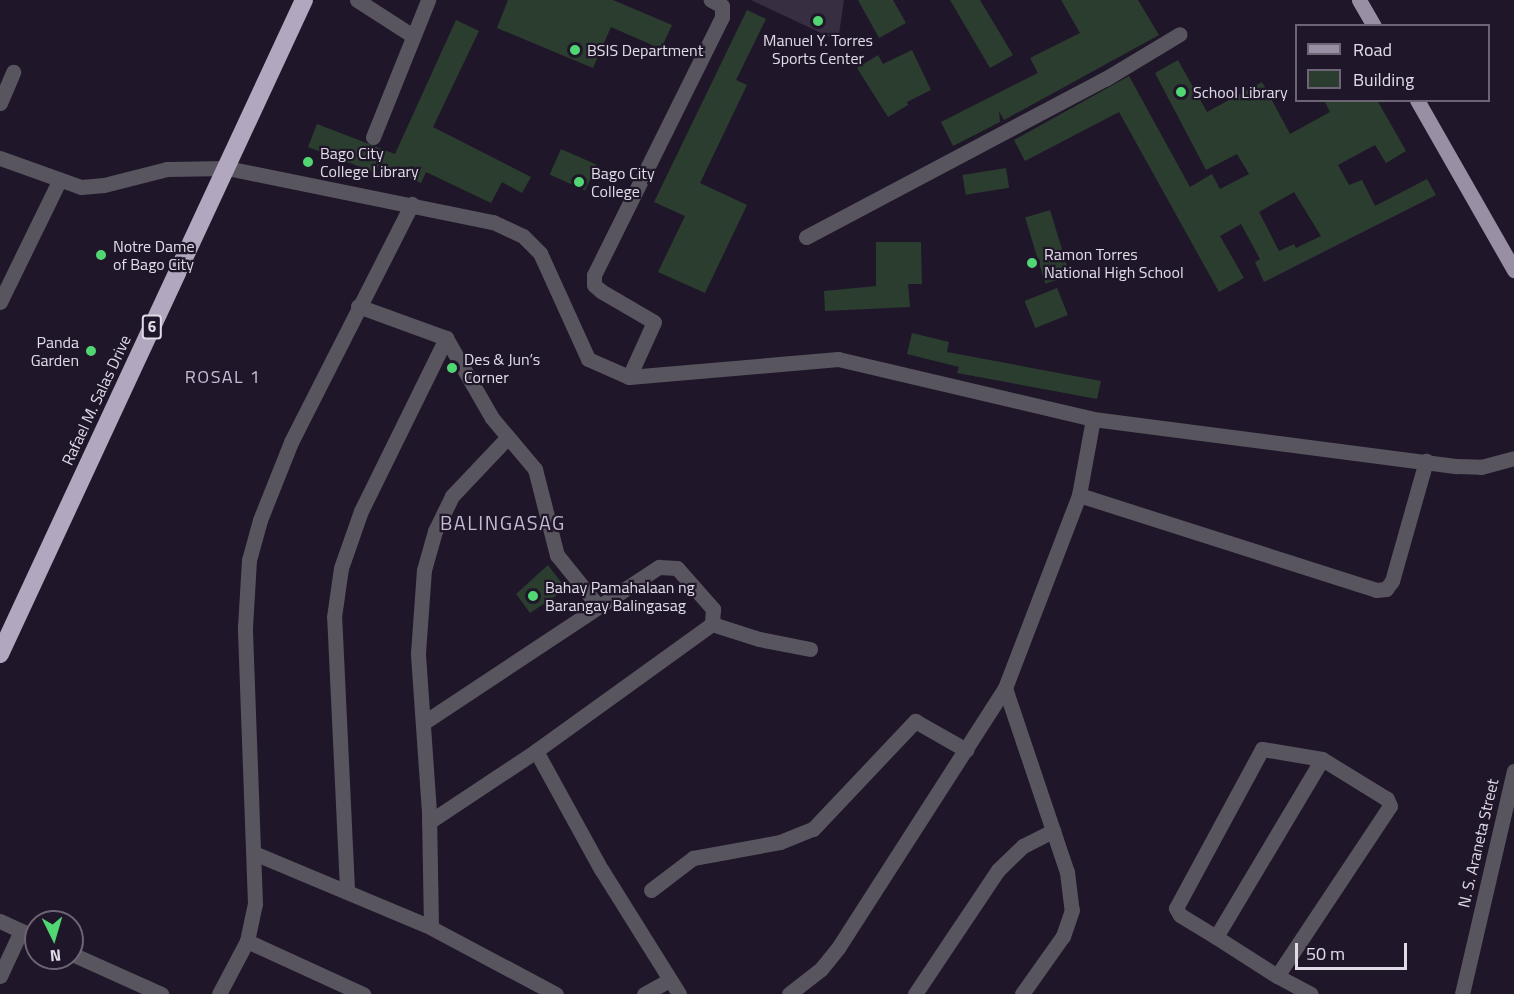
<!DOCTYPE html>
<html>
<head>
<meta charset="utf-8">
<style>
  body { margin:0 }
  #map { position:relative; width:1514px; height:994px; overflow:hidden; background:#1f1729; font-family:"Titillium Web",sans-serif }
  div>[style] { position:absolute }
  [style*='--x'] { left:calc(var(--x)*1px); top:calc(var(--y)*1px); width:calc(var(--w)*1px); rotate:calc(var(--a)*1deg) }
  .green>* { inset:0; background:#372e42 }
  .building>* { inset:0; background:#2b3d2e; transform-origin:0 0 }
  .minor>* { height:15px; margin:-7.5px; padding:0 7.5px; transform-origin:7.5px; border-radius:7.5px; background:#59555f }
  .major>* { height:15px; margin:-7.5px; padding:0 7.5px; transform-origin:7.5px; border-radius:7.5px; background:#988fa4 }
  .highway>* { height:18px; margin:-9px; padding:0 9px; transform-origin:9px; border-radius:9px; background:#b1a7bf }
  .dots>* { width:16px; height:16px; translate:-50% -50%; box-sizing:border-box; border:3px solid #1f1729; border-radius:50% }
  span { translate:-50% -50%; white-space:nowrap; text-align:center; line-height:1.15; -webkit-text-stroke:4.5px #1f1729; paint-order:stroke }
  .shield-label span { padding:2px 4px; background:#1f1729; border:2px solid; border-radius:4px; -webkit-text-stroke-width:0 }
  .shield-label { font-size:15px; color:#e1dbe8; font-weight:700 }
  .poi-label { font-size:16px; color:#e1dbe8 }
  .left { translate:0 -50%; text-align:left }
  .right { translate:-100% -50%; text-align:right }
  .street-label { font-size:16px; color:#e1dbe8 }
  .neighbourhood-label { font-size:18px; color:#c6bbd4; letter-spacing:1.5px }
  .quarter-label { font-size:20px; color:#c6bbd4; letter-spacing:1.5px }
  .legend { position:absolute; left:1295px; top:24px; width:195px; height:78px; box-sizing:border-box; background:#1f1729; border:2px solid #6d6575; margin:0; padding:8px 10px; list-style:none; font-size:18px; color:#e1dbe8 }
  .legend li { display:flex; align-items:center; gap:12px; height:30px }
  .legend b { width:30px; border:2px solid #6d6575 }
  .north { position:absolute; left:24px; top:910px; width:60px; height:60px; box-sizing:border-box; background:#1f1729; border:2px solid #6d6575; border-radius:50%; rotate:175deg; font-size:16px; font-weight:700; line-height:24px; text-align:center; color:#e1dbe8 }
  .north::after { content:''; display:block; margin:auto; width:21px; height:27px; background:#51d674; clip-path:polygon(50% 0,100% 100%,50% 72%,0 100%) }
  .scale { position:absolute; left:1295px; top:943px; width:112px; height:27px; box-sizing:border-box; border:3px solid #e1dbe8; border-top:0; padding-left:8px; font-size:18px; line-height:21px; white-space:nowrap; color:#e1dbe8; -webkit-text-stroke:4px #1f1729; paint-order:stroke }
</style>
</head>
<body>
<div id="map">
  <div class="green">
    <i style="clip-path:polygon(751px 0,844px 0,838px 41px)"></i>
  </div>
  <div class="building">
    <i style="clip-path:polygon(508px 0,613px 0,672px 25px,661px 49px,611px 27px,593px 68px,497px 28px)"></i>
    <i style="clip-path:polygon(858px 0,893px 0,906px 23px,879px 38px)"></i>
    <i style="clip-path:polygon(950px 0,980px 0,1013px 55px,990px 68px)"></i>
    <i style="clip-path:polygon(1061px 0,1138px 0,1159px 35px,1004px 120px,999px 111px,1000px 122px,953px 146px,941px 122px,1038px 73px,1030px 58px,1080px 33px)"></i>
    <i style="clip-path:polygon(747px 10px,766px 19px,736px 80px,747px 85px,700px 183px,747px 205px,705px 293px,658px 272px,685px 216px,654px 202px)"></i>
    <i style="clip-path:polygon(456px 20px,479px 31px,433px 127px,531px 177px,522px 193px,502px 182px,491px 203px,426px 172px,421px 183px,379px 164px,376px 173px,308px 147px,317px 124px,395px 154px)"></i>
    <i style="clip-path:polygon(912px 50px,931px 90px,907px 102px,908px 105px,888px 117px,857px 68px,878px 55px,883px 64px)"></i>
    <i style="clip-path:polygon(evenodd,1178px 60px,1207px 112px,1262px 82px,1290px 134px,1330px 112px,1324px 100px,1377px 100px,1406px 151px,1386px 163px,1375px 145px,1338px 165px,1349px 185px,1362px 180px,1375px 206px,1427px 179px,1436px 195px,1264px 282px,1255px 262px,1260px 259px,1241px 224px,1220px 236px,1244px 278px,1219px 292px,1119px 112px,1025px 161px,1014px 140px,1129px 76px,1190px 187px,1212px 174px,1220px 189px,1249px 174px,1237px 154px,1206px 170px,1155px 73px,1178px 60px,1294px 192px,1321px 236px,1296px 248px,1294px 244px,1279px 251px,1259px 212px,1294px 192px)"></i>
    <i style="left:561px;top:149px;width:39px;height:28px;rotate:24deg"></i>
    <i style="left:1006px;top:168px;width:20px;height:44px;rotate:81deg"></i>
    <i style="left:1050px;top:210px;width:69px;height:26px;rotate:73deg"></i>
    <i style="clip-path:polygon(876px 242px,921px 242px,922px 284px,908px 284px,910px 307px,825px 311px,824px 291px,876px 286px)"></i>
    <i style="left:1057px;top:288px;width:29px;height:35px;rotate:68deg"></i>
    <i style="clip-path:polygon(912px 333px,949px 342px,947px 352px,1101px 381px,1097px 399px,957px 373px,959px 367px,907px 354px)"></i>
    <i style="clip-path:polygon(548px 565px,566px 589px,530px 613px,516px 594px)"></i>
  </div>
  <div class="minor">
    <i style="--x:357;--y:0;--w:67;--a:32.7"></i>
    <i style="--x:0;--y:103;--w:34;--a:-67"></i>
    <i style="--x:373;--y:137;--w:148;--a:-68.1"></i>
    <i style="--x:0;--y:158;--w:86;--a:19.7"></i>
    <i style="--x:81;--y:187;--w:23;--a:-5"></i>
    <i style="--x:104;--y:185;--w:65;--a:-14.3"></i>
    <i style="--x:167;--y:169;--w:60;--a:-1"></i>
    <i style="--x:227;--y:168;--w:271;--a:11.5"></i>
    <i style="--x:493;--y:222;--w:33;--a:25"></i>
    <i style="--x:523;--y:236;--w:24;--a:45"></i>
    <i style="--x:540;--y:253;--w:116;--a:65.6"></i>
    <i style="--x:588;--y:359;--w:45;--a:23.7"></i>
    <i style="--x:629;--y:377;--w:210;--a:-4.9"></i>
    <i style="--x:838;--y:359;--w:262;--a:13.2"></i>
    <i style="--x:1093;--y:419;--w:367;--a:7.4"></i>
    <i style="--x:1457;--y:466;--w:24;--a:2"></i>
    <i style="--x:1481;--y:467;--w:34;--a:-15"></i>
    <i style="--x:806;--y:237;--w:338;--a:-27.9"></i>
    <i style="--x:1105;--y:79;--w:87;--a:-31"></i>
    <i style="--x:0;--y:302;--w:135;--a:-64"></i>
    <i style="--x:358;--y:306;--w:94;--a:20"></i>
    <i style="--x:446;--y:338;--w:92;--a:60.1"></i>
    <i style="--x:492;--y:418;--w:67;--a:49.9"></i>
    <i style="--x:535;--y:469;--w:89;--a:75.7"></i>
    <i style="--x:557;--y:555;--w:67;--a:51.1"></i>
    <i style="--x:629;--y:377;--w:60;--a:-65.6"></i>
    <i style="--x:654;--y:322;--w:61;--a:-149.7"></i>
    <i style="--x:601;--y:291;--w:9;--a:-139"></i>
    <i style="--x:594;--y:285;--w:10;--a:-90"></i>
    <i style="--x:594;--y:275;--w:288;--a:-63.6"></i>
    <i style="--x:722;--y:17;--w:11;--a:-90"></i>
    <i style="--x:722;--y:6;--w:13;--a:-151"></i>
    <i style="--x:1079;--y:495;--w:312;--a:17.7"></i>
    <i style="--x:1376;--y:590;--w:10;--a:-6"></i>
    <i style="--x:1386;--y:589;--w:10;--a:-53"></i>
    <i style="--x:1392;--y:581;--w:125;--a:-74.2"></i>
    <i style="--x:712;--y:624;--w:49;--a:17.7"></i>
    <i style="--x:759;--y:639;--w:52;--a:11.1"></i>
    <i style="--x:1005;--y:688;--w:194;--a:71.4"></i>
    <i style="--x:1067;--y:872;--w:38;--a:83"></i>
    <i style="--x:1072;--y:910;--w:28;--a:109"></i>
    <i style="--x:1063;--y:936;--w:71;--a:125.3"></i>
    <i style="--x:423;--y:723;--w:283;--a:-33.5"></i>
    <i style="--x:659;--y:567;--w:18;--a:3"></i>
    <i style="--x:677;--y:568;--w:55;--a:48.7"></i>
    <i style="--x:713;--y:609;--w:15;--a:94"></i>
    <i style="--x:712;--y:624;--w:217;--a:144.2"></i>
    <i style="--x:536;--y:751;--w:128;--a:146.4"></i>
    <i style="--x:536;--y:751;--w:135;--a:61.2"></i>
    <i style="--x:601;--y:869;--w:147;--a:58"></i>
    <i style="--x:256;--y:854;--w:184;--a:22.7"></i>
    <i style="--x:426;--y:925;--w:147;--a:28"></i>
    <i style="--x:347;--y:889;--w:272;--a:-92.7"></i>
    <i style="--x:334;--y:617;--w:49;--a:-81.9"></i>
    <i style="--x:341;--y:568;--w:60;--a:-70.7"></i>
    <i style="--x:361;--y:511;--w:193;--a:-63.8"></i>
    <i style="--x:651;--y:890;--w:53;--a:-37.3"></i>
    <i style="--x:693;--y:858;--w:88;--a:-10.4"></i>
    <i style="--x:780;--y:842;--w:35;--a:-22"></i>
    <i style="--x:813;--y:829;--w:149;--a:-46.6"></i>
    <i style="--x:915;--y:721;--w:59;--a:29.6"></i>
    <i style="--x:0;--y:921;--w:40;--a:25"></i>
    <i style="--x:431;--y:927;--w:115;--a:-91"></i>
    <i style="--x:429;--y:812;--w:159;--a:-94"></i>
    <i style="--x:418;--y:653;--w:83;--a:-85.9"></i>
    <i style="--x:424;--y:570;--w:41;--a:-74.2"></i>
    <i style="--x:435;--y:531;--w:39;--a:-64"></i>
    <i style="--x:452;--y:496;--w:80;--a:-46.5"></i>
    <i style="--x:1216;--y:937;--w:207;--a:-59.2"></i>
    <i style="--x:1322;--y:759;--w:61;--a:-170.5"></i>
    <i style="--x:1262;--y:749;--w:181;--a:118.4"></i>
    <i style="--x:1176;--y:908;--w:8;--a:60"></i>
    <i style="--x:1180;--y:915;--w:42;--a:31.4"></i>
    <i style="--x:1216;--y:937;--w:72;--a:32.6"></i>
    <i style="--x:1277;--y:976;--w:38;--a:28"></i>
    <i style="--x:247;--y:941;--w:128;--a:24.6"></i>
    <i style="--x:72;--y:954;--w:98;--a:24.2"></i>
    <i style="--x:0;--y:976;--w:50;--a:-65"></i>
    <i style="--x:1277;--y:976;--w:204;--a:-56.4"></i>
    <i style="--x:1390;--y:806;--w:8;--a:-113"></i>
    <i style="--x:1387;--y:799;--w:76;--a:-148.4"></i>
    <i style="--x:219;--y:994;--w:60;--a:-62.2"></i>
    <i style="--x:247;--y:941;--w:38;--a:-78"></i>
    <i style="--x:255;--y:904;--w:277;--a:-92.1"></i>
    <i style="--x:245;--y:627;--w:67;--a:-86.6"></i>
    <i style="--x:249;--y:560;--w:41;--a:-74.6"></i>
    <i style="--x:260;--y:520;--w:84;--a:-68.3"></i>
    <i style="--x:291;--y:442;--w:267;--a:-63.1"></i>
    <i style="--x:644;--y:994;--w:29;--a:-29"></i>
    <i style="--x:789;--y:994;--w:41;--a:-38"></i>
    <i style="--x:821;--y:969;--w:27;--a:-51"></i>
    <i style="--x:838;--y:948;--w:309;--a:-57.3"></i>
    <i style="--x:1005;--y:688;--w:207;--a:-69"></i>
    <i style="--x:1079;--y:495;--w:77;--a:-79.6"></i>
    <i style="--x:915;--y:994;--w:149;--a:-56.2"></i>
    <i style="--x:998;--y:870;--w:35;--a:-44"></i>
    <i style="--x:1023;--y:846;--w:34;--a:-27"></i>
    <i style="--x:1462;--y:994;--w:229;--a:-76.9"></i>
  </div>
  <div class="major">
    <i style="--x:1359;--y:0;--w:30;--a:60"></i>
    <i style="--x:1417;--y:100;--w:196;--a:60.3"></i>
  </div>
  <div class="highway">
    <i style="--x:0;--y:654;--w:721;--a:-65.07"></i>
  </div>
  <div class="dots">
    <i style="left:818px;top:21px;background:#51d674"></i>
    <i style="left:575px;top:50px;background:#51d674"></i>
    <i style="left:1181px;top:92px;background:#51d674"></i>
    <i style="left:308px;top:162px;background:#51d674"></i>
    <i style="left:579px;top:182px;background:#51d674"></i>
    <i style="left:101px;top:255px;background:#51d674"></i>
    <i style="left:1032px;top:263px;background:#51d674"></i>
    <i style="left:91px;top:351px;background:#51d674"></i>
    <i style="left:452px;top:368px;background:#51d674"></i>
    <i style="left:533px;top:596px;background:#51d674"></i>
  </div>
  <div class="shield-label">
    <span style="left:152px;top:327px">6</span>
  </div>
  <div class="poi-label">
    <span style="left:818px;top:49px">Manuel Y. Torres<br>Sports Center</span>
    <span class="left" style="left:587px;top:50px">BSIS Department</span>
    <span class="left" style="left:1193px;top:92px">School Library</span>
    <span class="left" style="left:320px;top:162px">Bago City<br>College Library</span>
    <span class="left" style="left:591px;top:182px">Bago City<br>College</span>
    <span class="left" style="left:113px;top:255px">Notre Dame<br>of Bago City</span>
    <span class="left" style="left:1044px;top:263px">Ramon Torres<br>National High School</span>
    <span class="right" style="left:79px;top:351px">Panda<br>Garden</span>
    <span class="left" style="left:464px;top:368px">Des &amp; Jun’s<br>Corner</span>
    <span class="left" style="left:545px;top:596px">Bahay Pamahalaan ng<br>Barangay Balingasag</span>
  </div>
  <div class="street-label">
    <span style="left:96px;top:400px;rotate:-65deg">Rafael M. Salas Drive</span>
    <span style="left:1478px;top:843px;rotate:-77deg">N. S. Araneta Street</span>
  </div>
  <div class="neighbourhood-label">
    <span style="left:223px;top:377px">ROSAL 1</span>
  </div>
  <div class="quarter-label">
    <span style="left:503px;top:522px">BALINGASAG</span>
  </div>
  <ul class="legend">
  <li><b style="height:8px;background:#988fa4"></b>Road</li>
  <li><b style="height:16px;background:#2b3d2e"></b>Building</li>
  </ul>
  <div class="north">N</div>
  <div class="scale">50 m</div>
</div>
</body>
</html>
